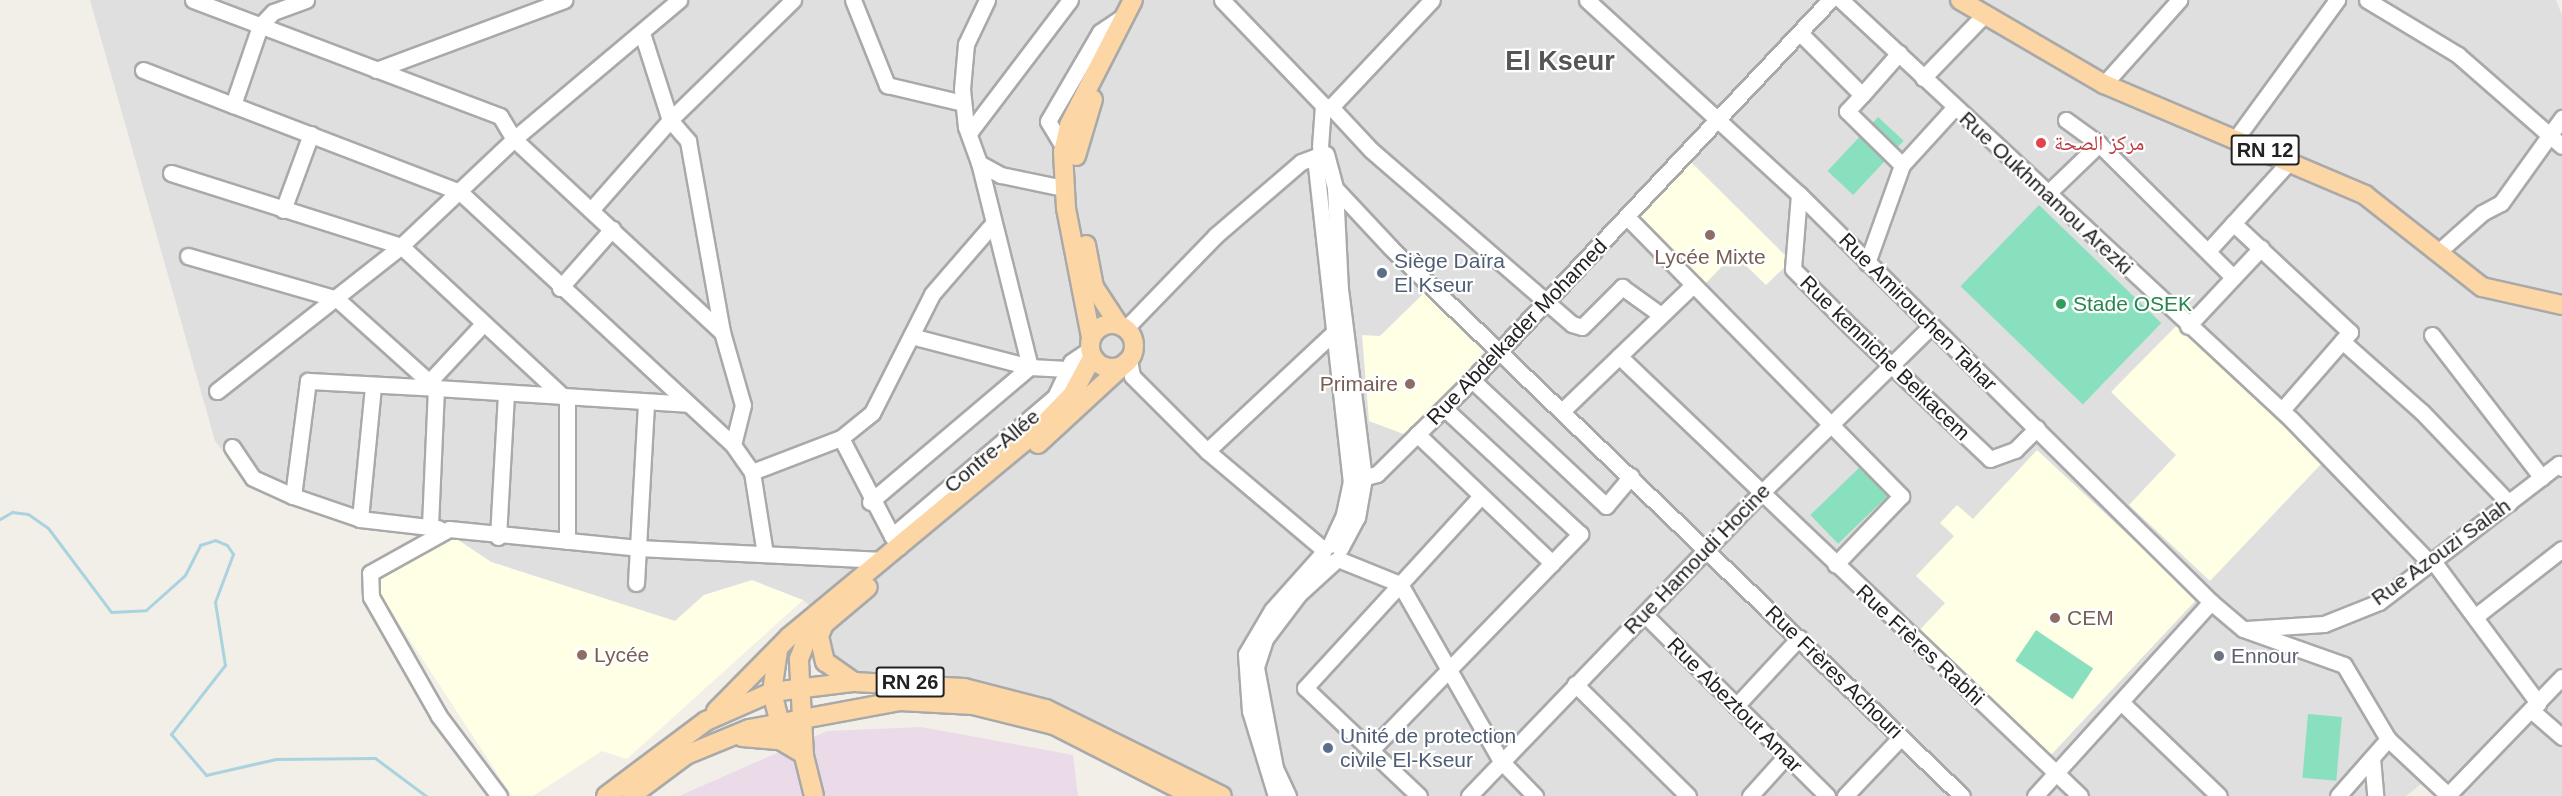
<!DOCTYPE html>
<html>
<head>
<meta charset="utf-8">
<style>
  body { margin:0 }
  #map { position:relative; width:2562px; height:796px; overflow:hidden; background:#f2efe9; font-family:Arial,"Noto Naskh Arabic",sans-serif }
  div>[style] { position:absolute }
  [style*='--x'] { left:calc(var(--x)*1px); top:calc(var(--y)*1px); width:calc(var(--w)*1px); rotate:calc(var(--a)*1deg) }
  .residential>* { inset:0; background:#e0dfdf }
  .industrial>* { inset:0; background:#ebdbe8 }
  .education>* { inset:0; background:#ffffe5 }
  .pitch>* { inset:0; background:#88e0be; transform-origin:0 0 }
  .stream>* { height:3px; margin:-1.5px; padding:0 1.5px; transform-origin:1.5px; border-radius:1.5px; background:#aad3df }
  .roads { filter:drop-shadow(2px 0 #a9a9a9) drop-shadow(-2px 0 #a9a9a9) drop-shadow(0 2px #a9a9a9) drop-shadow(0 -2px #a9a9a9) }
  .minor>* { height:15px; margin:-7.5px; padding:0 7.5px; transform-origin:7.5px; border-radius:7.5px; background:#fff }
  .major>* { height:18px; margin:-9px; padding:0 9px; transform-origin:9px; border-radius:9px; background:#fcd6a4 }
  .major>.ring { margin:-9px; padding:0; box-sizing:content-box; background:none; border:18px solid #fcd6a4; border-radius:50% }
  .dots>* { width:16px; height:16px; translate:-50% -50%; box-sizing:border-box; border:3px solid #fff; border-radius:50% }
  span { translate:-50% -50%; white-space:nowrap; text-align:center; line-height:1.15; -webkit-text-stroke:4.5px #fff; paint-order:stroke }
  .shield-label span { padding:2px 4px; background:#fff; border:2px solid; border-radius:4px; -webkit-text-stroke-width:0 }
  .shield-label { font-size:20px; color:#222; font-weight:700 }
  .health-label { font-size:21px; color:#be3a42 }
  .left { translate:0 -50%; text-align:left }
  .street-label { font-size:21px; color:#222 }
  .education-label { font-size:21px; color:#785e54 }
  .right { translate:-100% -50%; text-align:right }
  .service-label { font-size:21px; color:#4e5e75 }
  .leisure-label { font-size:21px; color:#27864d }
  .worship-label { font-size:21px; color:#5b616d }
  .district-label { font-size:27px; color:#555; font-weight:700 }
</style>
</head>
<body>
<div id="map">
  <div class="residential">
    <i style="clip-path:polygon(90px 0,2556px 0,2562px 15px,2562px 796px,2440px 796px,2426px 780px,2406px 796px,1222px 796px,1091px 727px,854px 682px,825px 662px,827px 621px,803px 600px,704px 595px,675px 621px,491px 562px,451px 536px,412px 534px,344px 517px,245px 479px,215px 441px)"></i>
  </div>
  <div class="industrial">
    <i style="clip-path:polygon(921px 727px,1073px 755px,1078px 796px,679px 796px,827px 731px)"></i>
  </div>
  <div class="education">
    <i style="clip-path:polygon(1690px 161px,1791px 261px,1766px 285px,1734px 254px,1705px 284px,1636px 215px)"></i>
    <i style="clip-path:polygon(1427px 290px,1490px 346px,1406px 435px,1369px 421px,1362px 335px,1380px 336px)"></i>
    <i style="clip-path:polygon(2180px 322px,2325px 460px,2210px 581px,2129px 505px,2176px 455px,2111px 392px)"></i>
    <i style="clip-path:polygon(2037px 450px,2197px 599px,2049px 757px,1916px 634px,1945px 603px,1916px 576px,1954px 536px,1940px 523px,1957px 505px,1973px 519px)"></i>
    <i style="clip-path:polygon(451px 535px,491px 562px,675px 621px,704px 595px,752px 580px,803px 600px,627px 759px,602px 751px,533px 796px,512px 796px,372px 582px)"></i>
  </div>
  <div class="pitch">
    <i style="left:1878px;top:117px;width:35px;height:74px;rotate:43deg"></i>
    <i style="left:2039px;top:205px;width:170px;height:113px;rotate:44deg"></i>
    <i style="left:1860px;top:467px;width:40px;height:69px;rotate:46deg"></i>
    <i style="left:2036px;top:630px;width:69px;height:37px;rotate:34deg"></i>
    <i style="left:2308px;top:714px;width:34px;height:64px;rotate:5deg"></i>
  </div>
  <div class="stream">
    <i style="--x:0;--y:519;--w:14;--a:-30"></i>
    <i style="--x:12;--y:512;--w:16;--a:7"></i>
    <i style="--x:28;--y:514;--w:24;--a:35"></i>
    <i style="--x:48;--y:528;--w:105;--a:53.1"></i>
    <i style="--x:111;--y:612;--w:35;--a:-3"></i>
    <i style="--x:146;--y:610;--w:52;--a:-41.9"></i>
    <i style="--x:185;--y:575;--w:34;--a:-63"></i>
    <i style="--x:200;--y:545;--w:16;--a:-18"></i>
    <i style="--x:215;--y:540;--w:13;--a:23"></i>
    <i style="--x:227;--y:545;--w:11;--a:56"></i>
    <i style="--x:233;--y:554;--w:51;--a:110.6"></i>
    <i style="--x:215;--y:602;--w:64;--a:81"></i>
    <i style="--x:225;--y:665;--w:88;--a:128"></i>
    <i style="--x:171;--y:734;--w:54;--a:49.5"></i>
    <i style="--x:206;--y:775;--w:72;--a:-12.9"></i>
    <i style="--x:276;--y:759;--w:99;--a:-0.6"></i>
    <i style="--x:375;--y:758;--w:64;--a:36.7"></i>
  </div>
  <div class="roads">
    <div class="minor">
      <i style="--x:193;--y:0;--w:328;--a:20.7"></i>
      <i style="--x:500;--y:116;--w:27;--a:59"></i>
      <i style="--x:514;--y:139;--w:284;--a:42.9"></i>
      <i style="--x:722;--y:332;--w:76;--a:74"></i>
      <i style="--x:743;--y:405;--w:41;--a:104"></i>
      <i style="--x:306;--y:0;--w:35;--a:160"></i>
      <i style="--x:273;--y:12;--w:19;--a:133"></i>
      <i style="--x:260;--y:26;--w:83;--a:108.9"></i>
      <i style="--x:233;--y:105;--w:243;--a:21"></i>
      <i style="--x:460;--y:192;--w:372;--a:42.8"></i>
      <i style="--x:733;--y:445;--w:33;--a:55"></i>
      <i style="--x:752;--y:472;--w:83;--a:81"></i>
      <i style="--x:853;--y:0;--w:92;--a:68.2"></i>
      <i style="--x:887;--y:85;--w:78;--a:13.3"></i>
      <i style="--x:987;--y:0;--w:49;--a:115.5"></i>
      <i style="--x:966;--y:44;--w:45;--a:95.1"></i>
      <i style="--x:962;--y:89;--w:38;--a:84"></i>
      <i style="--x:966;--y:127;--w:38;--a:70"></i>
      <i style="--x:979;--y:163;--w:25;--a:29"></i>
      <i style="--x:1001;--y:175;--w:63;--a:11.8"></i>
      <i style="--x:1222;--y:0;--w:146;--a:46.1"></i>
      <i style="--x:1323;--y:105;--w:42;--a:94.1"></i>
      <i style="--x:1587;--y:0;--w:287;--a:42.5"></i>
      <i style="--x:1799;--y:194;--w:580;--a:44.72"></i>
      <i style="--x:2211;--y:602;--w:42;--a:40.2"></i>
      <i style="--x:2243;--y:629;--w:107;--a:19.6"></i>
      <i style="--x:2344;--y:665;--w:86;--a:59.3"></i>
      <i style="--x:2388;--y:739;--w:83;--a:43.1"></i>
      <i style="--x:1841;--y:0;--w:615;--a:42.96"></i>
      <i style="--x:2291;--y:419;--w:200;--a:46"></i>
      <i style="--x:2367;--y:0;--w:106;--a:31.1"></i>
      <i style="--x:2458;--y:55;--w:138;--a:41.2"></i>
      <i style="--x:642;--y:33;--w:91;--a:72.2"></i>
      <i style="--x:670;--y:120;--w:28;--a:49"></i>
      <i style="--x:688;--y:141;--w:193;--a:79.9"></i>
      <i style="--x:1801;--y:34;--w:86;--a:45"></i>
      <i style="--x:1862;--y:95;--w:22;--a:133"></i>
      <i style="--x:1847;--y:111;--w:77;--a:44.5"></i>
      <i style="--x:143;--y:70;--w:97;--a:21.3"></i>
      <i style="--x:376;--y:70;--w:201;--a:-20.4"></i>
      <i style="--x:1923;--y:78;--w:88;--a:-45.9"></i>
      <i style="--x:2104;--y:84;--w:113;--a:-48.2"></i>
      <i style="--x:1862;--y:95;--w:56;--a:-48.6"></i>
      <i style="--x:1323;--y:105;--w:8;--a:14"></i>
      <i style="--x:1331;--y:107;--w:147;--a:-46.7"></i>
      <i style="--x:1331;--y:107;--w:59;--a:47.1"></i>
      <i style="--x:1371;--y:150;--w:266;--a:40.9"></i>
      <i style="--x:1572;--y:324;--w:10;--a:17"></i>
      <i style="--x:1582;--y:327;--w:57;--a:-45"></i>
      <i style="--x:1622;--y:287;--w:48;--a:35.7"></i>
      <i style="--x:2066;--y:120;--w:41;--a:36"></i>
      <i style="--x:2099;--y:144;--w:189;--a:44.8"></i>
      <i style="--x:969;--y:133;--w:167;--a:-52.8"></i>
      <i style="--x:2237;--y:137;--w:170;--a:-53.9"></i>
      <i style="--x:1064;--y:148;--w:31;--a:-121"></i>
      <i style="--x:1048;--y:121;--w:103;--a:-59.7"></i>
      <i style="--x:1100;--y:32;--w:30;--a:-34"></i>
      <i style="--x:1326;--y:154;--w:35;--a:75"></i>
      <i style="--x:1335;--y:188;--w:101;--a:87.2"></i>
      <i style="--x:1340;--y:289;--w:191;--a:82.8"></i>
      <i style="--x:1364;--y:478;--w:40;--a:100"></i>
      <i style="--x:1357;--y:517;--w:36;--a:118"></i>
      <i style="--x:171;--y:173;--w:241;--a:17.6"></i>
      <i style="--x:401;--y:246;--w:226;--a:42.9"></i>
      <i style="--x:567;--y:400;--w:141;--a:90"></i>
      <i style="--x:1335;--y:188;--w:82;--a:47"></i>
      <i style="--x:1391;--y:248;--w:791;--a:43.82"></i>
      <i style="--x:2048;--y:193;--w:71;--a:-43.9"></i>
      <i style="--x:1799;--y:194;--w:75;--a:94.6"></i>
      <i style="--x:1793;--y:269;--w:81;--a:45"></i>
      <i style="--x:1850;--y:326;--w:193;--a:43.5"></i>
      <i style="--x:1990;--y:459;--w:27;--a:-20"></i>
      <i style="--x:2015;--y:450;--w:31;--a:-45"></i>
      <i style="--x:283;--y:210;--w:81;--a:-69.8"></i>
      <i style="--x:591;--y:210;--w:120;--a:-48.7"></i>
      <i style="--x:670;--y:120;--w:172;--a:-44.3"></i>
      <i style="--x:1628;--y:218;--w:390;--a:45.5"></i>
      <i style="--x:1901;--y:496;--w:95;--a:133.7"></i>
      <i style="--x:2233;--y:223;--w:160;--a:43"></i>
      <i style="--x:2350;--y:332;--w:103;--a:131.1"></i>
      <i style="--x:2208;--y:251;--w:122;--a:-47.7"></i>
      <i style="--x:2437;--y:253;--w:60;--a:-41.6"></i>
      <i style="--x:2482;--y:213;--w:21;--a:-28"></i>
      <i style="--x:2501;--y:203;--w:105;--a:-54.3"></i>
      <i style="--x:188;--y:256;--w:155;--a:16.1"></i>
      <i style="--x:337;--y:299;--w:133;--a:42"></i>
      <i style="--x:436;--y:388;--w:252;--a:3.6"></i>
      <i style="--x:1867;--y:263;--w:104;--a:-70.3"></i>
      <i style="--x:1902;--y:165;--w:79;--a:-47.6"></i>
      <i style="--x:560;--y:288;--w:79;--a:-48.6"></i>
      <i style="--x:2188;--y:326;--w:107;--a:-46.9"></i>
      <i style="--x:1126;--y:328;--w:128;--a:-45.9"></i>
      <i style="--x:1215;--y:236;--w:113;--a:-40.7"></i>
      <i style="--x:1301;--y:162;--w:15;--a:-20"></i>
      <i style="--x:1315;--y:157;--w:326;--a:83.7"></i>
      <i style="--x:1351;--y:481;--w:35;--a:102"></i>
      <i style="--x:1344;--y:515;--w:33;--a:115"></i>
      <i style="--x:2432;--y:335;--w:180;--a:52.4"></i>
      <i style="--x:911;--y:336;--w:123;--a:14.6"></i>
      <i style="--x:1030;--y:367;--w:37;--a:3"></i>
      <i style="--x:2342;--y:341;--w:107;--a:41.6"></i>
      <i style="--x:2422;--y:412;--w:126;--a:46.3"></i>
      <i style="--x:1619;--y:356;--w:637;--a:43.66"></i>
      <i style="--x:1129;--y:360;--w:16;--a:79"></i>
      <i style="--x:1132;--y:376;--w:106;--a:45"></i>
      <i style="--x:1207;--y:451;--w:153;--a:40.2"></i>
      <i style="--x:1472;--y:380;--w:184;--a:43.2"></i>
      <i style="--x:1606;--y:506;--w:39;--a:-50"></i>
      <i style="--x:429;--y:382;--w:78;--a:-47.1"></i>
      <i style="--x:217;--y:391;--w:234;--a:-38.2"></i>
      <i style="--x:401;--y:246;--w:156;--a:-43.4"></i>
      <i style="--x:514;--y:139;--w:216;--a:-40.1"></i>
      <i style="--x:1562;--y:411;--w:182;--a:-43.9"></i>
      <i style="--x:1417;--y:434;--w:187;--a:43.7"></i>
      <i style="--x:841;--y:438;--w:110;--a:62.5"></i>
      <i style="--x:232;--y:447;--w:37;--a:56"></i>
      <i style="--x:253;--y:478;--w:44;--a:24.2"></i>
      <i style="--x:293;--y:496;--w:71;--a:18.9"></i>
      <i style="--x:360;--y:519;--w:79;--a:6.6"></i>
      <i style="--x:1207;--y:451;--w:174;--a:-43.1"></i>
      <i style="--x:752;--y:472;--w:95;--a:-20.9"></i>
      <i style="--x:841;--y:438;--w:40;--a:-39"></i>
      <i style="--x:872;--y:413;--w:133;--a:-63.2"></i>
      <i style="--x:932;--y:294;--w:90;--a:-49.1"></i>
      <i style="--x:1351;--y:481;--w:27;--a:-15"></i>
      <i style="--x:1377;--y:474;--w:134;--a:-44.7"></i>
      <i style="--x:1472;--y:380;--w:522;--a:-46.71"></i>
      <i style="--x:293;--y:496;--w:116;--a:-82.6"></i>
      <i style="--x:308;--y:381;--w:128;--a:3.1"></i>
      <i style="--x:436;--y:388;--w:139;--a:92.5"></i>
      <i style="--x:870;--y:502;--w:209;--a:-40.2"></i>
      <i style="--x:1030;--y:367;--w:210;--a:-104"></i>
      <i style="--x:360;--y:519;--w:134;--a:-84.4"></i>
      <i style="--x:498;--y:537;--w:144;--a:-86.8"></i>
      <i style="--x:899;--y:547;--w:13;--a:-122"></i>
      <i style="--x:892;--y:536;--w:214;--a:-40.5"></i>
      <i style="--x:1055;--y:397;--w:38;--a:-65"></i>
      <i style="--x:1071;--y:362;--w:22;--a:-34"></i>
      <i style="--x:1338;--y:559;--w:67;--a:22"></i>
      <i style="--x:1400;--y:584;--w:204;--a:60.3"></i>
      <i style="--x:1501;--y:761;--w:49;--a:45.8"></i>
      <i style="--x:2433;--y:561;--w:177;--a:53.5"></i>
      <i style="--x:636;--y:583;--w:178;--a:-86.8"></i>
      <i style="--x:1644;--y:614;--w:258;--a:44.8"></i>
      <i style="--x:2476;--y:616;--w:109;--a:-37.9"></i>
      <i style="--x:2246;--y:629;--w:78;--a:-3.7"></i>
      <i style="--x:2324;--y:624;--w:59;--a:-21.8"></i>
      <i style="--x:2379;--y:602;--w:227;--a:-37.5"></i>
      <i style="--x:2559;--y:464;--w:5;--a:53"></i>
      <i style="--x:1575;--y:684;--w:159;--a:44.7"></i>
      <i style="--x:2122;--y:703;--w:134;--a:43.8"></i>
      <i style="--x:1736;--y:706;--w:93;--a:-47.2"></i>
      <i style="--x:2531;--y:710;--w:41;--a:41.1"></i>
      <i style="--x:1371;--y:750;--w:301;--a:-45.9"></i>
      <i style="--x:1580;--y:534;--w:185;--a:-137.2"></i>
      <i style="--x:2372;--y:758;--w:38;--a:85"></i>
      <i style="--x:2448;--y:795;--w:164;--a:-46"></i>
      <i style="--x:499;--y:796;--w:100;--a:-126.9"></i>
      <i style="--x:439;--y:716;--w:137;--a:-119.7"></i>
      <i style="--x:371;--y:597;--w:24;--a:-92"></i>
      <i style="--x:370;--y:573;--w:90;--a:-29.1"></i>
      <i style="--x:449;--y:529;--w:190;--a:5.7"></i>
      <i style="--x:638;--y:548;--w:245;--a:2.8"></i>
      <i style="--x:1276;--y:796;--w:89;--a:-107"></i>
      <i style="--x:1250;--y:711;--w:57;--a:-94"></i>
      <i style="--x:1246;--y:654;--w:51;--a:-59.4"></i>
      <i style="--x:1272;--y:610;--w:76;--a:-48.2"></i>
      <i style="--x:1288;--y:796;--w:31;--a:-115"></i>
      <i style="--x:1275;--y:768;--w:103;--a:-100.7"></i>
      <i style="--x:1256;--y:667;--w:29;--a:-72"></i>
      <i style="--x:1265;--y:639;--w:56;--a:-52.9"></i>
      <i style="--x:1299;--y:594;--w:49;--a:-42.5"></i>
      <i style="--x:1419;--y:796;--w:157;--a:-136.5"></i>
      <i style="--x:1305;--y:688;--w:259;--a:-47.5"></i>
      <i style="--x:1469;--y:796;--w:407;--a:-46.1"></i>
      <i style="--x:1751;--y:503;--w:252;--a:-44.5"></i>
      <i style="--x:1750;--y:796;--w:54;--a:-48"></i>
      <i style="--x:1845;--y:796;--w:81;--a:-46.5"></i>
      <i style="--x:2035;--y:796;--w:262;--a:-47.8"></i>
      <i style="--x:2338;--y:796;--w:76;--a:-48.7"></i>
    </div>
    <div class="major">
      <i style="--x:1960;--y:0;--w:167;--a:30.3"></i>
      <i style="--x:2104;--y:84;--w:284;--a:23"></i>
      <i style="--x:2365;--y:195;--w:149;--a:38.2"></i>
      <i style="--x:2482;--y:287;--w:82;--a:12.7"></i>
      <i style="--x:1076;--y:156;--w:59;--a:-73.4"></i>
      <i style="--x:1086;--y:245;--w:43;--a:79.2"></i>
      <i style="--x:1094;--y:287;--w:45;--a:56.7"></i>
      <i class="ring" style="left:1090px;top:324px;width:26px;height:26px"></i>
      <i style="--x:1091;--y:337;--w:131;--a:-101"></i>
      <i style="--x:1066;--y:208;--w:56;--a:-93.1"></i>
      <i style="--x:1063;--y:152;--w:28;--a:-77"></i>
      <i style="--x:1069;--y:125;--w:140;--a:-62.9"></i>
      <i style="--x:1038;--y:444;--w:121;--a:-42.7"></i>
      <i style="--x:778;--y:650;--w:42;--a:98.1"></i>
      <i style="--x:772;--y:692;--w:32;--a:76"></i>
      <i style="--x:780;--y:723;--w:41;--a:54"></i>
      <i style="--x:854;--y:682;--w:35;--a:-145"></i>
      <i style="--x:825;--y:662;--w:27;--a:-103"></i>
      <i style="--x:819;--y:636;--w:13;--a:-67"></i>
      <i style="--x:824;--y:624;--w:57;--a:-40.1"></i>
      <i style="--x:716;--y:711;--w:104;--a:-45.4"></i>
      <i style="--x:789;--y:637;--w:322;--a:-39.7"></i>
      <i style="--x:1037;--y:431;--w:50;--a:-45.8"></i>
      <i style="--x:1072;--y:395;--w:42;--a:-61.6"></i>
      <i style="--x:742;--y:737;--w:38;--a:5"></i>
      <i style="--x:780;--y:740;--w:21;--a:31"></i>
      <i style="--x:606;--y:796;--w:125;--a:-36.9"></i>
      <i style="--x:706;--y:721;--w:72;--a:-23.7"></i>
      <i style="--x:772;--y:692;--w:83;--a:-7"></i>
      <i style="--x:854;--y:682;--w:110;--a:3.1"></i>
      <i style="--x:964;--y:688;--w:85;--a:14.4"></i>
      <i style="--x:1046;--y:709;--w:196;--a:26.3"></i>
      <i style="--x:631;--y:796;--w:69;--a:-36.7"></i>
      <i style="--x:686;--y:755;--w:68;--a:-22.4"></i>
      <i style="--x:749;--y:729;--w:154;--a:-10.5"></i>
      <i style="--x:900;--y:701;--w:73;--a:3.1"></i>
      <i style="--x:973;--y:705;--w:83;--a:13.9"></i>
      <i style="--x:1054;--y:725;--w:156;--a:27.1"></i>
      <i style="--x:814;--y:796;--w:41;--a:-104"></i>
      <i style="--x:804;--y:756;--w:97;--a:-93"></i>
      <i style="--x:799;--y:659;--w:26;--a:-69"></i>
      <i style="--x:808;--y:635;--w:20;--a:-37"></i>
    </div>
  </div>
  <div class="dots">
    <i style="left:2041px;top:143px;background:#e0444e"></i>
    <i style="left:1710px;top:235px;background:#8d6e63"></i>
    <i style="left:1382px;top:273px;background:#5c6f8a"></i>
    <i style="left:2061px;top:304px;background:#2e9e5b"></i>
    <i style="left:1410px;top:384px;background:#8d6e63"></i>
    <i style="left:2055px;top:618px;background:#8d6e63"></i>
    <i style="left:582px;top:655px;background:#8d6e63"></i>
    <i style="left:2219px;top:656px;background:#6b7280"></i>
    <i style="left:1328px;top:748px;background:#5c6f8a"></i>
  </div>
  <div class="shield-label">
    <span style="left:2265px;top:150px">RN 12</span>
    <span style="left:910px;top:682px">RN 26</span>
  </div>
  <div class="health-label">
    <span class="left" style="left:2054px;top:143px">مركز الصحة</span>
  </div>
  <div class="street-label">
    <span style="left:2046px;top:193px;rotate:43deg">Rue Oukhmamou Arezki</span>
    <span style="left:1918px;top:312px;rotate:45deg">Rue Amirouchen Tahar</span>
    <span style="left:1517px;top:332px;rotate:-46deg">Rue Abdelkader Mohamed</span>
    <span style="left:1885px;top:358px;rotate:44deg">Rue kenniche Belkacem</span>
    <span style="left:992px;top:451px;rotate:-40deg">Contre-Allée</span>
    <span style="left:2441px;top:552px;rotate:-36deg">Rue Azouzi Salah</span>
    <span style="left:1697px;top:559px;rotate:-46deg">Rue Hamoudi Hocine</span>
    <span style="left:1920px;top:645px;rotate:43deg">Rue Frères Rabhi</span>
    <span style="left:1834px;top:672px;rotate:44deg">Rue Frères Achouri</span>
    <span style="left:1735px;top:705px;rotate:45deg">Rue Abeztout Amar</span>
  </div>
  <div class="education-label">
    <span style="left:1710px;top:257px">Lycée Mixte</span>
    <span class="right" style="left:1398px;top:384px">Primaire</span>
    <span class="left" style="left:2067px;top:618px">CEM</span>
    <span class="left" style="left:594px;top:655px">Lycée</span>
  </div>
  <div class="service-label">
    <span class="left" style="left:1394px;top:273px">Siège Daïra<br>El Kseur</span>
    <span class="left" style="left:1340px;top:748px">Unité de protection<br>civile El-Kseur</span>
  </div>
  <div class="leisure-label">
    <span class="left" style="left:2073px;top:304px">Stade OSEK</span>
  </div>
  <div class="worship-label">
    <span class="left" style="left:2231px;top:656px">Ennour</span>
  </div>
  <div class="district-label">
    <span style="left:1560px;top:62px">El Kseur</span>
  </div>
</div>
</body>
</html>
